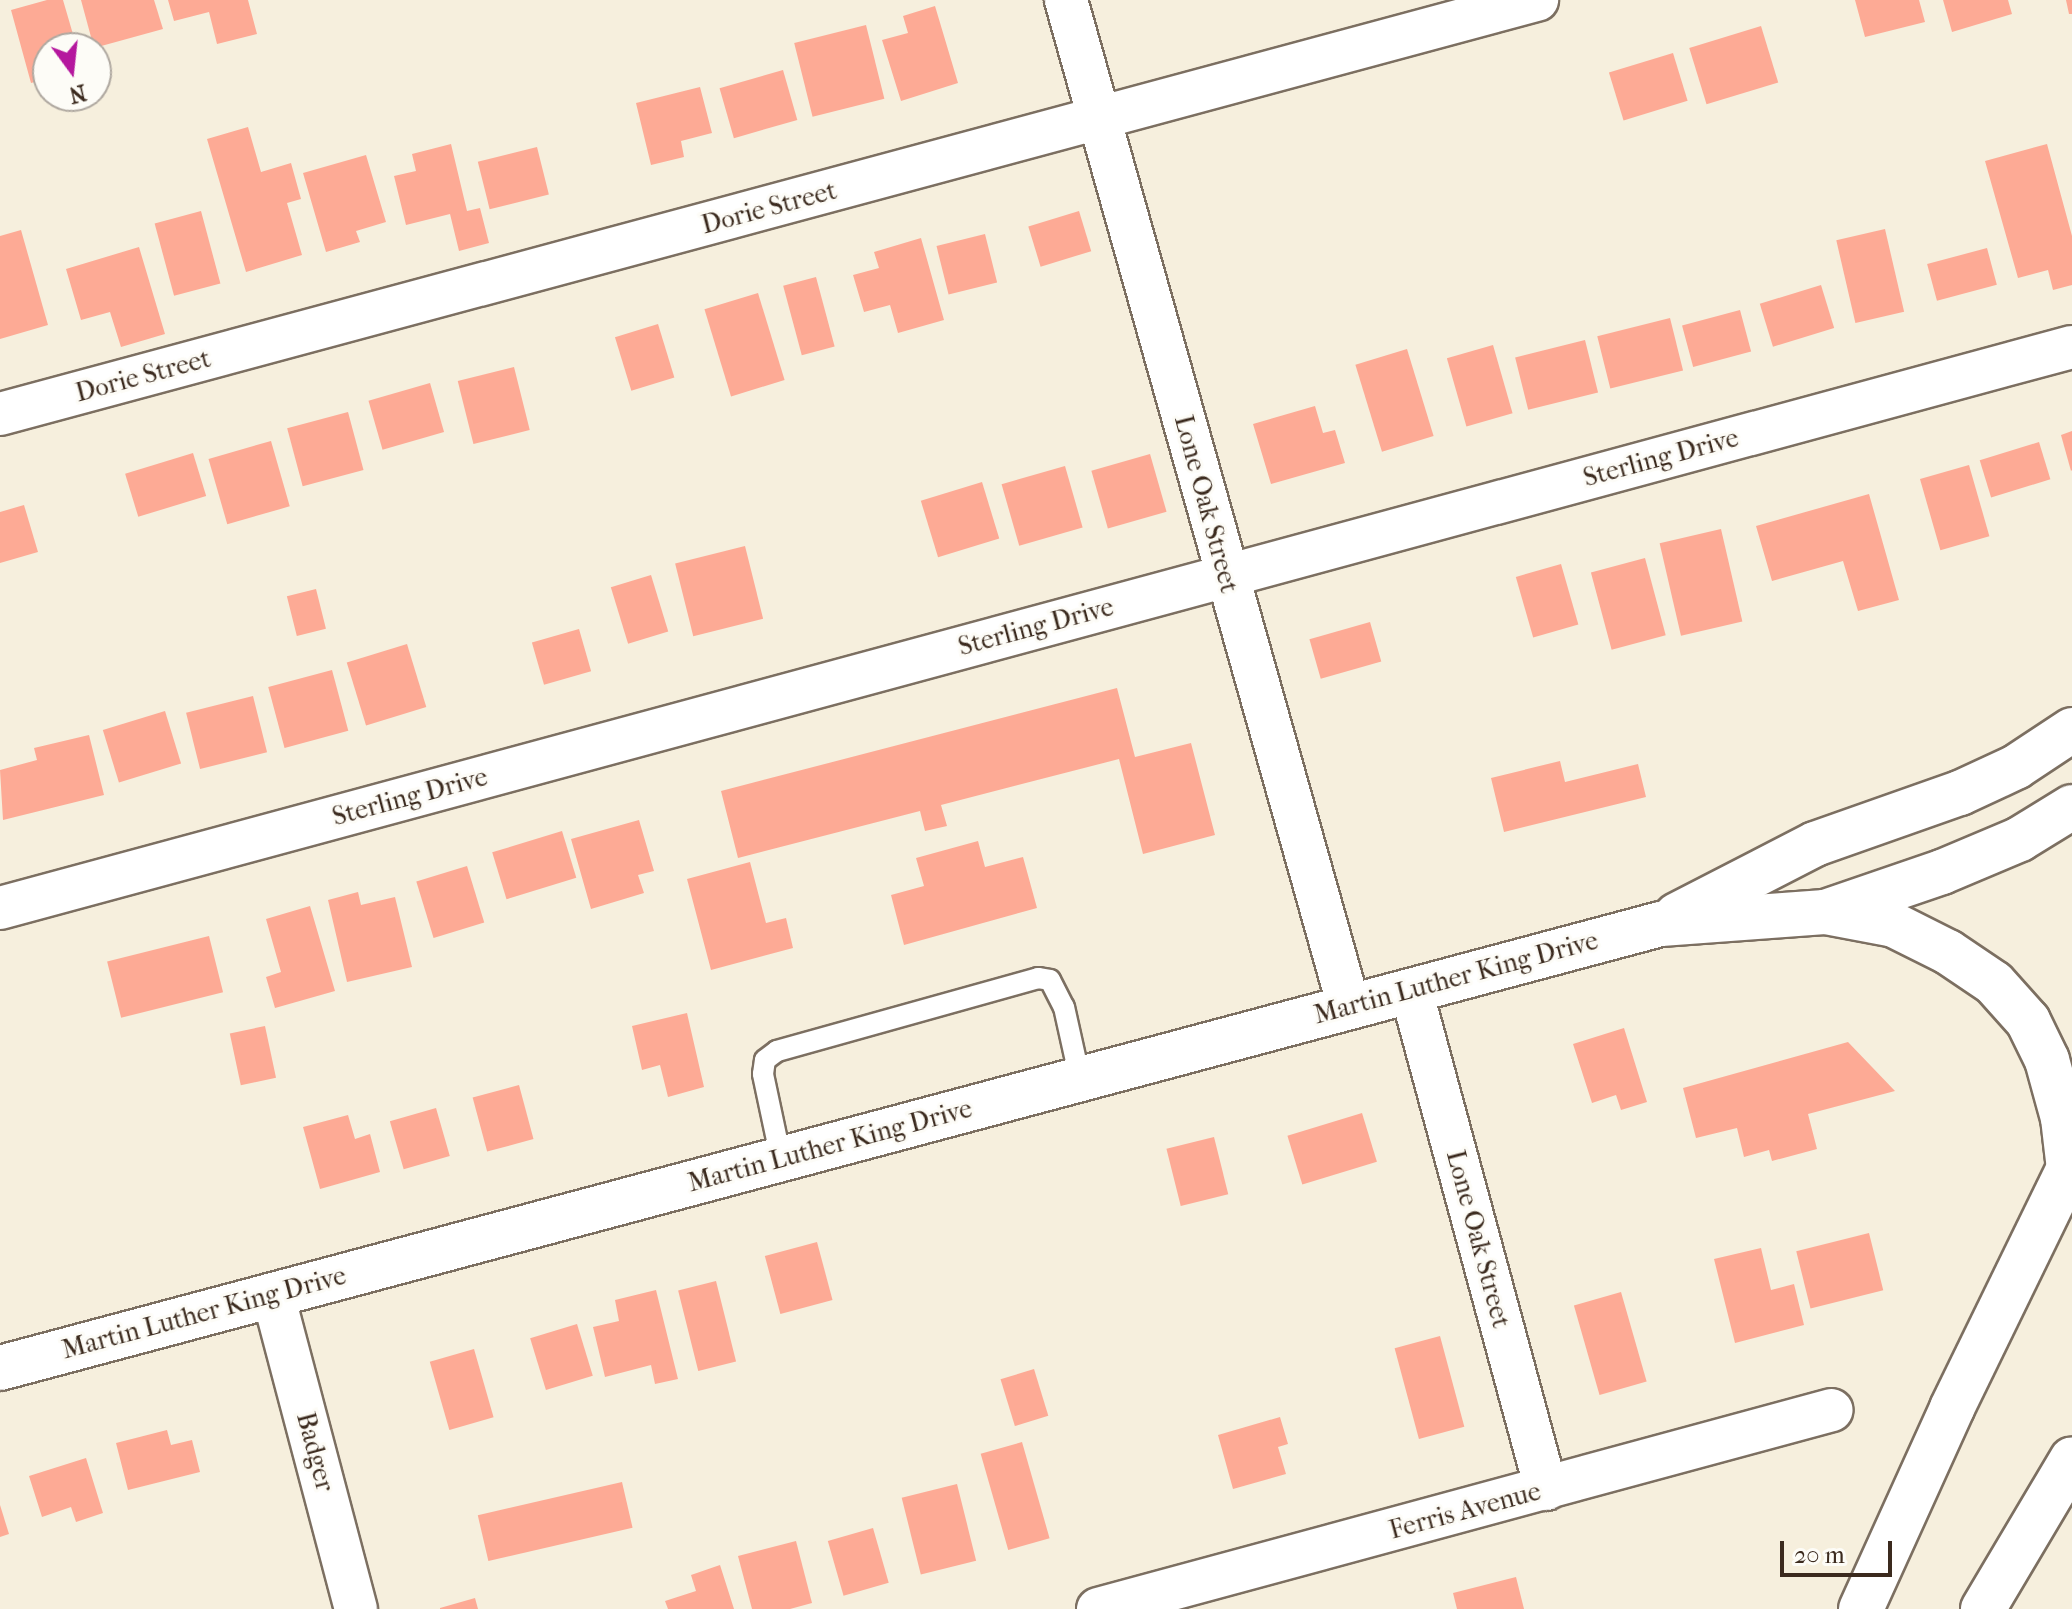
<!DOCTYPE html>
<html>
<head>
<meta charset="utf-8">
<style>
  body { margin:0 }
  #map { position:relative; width:2072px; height:1609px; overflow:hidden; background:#f6efdd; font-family:"IM FELL French Canon",serif }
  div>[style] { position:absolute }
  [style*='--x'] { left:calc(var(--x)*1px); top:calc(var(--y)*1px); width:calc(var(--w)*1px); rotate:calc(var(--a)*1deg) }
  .building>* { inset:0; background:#fdaa95; transform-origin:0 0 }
  .roads { filter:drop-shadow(2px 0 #7c6f61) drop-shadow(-2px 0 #7c6f61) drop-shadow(0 2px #7c6f61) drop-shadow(0 -2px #7c6f61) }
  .service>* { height:20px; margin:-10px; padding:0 10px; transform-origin:10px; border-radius:10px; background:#fff }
  .minor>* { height:42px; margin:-21px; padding:0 21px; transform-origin:21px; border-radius:21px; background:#fff }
  .secondary>* { height:44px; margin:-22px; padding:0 22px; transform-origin:22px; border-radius:22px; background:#fff }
  .motorway>* { height:44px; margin:-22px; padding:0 22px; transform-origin:22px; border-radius:22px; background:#fff }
  span { translate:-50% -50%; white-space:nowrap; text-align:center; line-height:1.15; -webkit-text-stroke:6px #fdfcf7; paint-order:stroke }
  .street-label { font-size:26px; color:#3b2a1e }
  .north { position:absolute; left:32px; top:32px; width:80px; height:80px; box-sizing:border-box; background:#fdfcf7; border:2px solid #afa8a0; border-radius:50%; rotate:165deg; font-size:22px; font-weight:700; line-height:32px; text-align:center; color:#3b2a1e }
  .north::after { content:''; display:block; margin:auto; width:28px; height:36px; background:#b5179e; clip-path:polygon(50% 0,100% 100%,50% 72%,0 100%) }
  .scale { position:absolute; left:1780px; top:1541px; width:112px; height:36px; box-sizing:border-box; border:4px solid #3b2a1e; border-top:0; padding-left:10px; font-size:24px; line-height:28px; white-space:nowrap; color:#3b2a1e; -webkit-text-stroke:6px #fdfcf7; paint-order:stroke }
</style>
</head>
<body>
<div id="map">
  <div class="building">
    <i style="clip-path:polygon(47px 0,63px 0,77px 48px,48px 48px,48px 78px,31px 83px,11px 10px)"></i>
    <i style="clip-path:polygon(81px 0,154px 0,163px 29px,94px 48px)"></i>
    <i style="clip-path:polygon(168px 0,248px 0,257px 34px,217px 44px,209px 12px,174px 21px)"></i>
    <i style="clip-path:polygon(1855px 0,1919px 0,1925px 22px,1865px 37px)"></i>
    <i style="clip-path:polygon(1943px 0,2008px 0,2012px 14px,1952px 32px)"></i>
    <i style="clip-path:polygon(2066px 0,2072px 0,2072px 14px,2069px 14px)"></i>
    <i style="clip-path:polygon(935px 6px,958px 83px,901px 101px,882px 40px,908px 33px,903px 16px)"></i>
    <i style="left:866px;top:25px;width:76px;height:74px;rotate:76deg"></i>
    <i style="left:1761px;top:26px;width:59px;height:75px;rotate:73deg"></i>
    <i style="left:1673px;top:53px;width:50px;height:67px;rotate:73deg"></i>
    <i style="left:783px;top:70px;width:52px;height:66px;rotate:74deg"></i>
    <i style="clip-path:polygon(700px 87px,712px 133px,681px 141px,684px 157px,651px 165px,636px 103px)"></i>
    <i style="clip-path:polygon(248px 127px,261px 172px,291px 163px,301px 199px,287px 203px,302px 255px,246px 272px,207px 139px)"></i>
    <i style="clip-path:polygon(451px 144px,467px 211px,480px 208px,489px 243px,459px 251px,450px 214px,406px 225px,394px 176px,416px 171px,412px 154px)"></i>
    <i style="clip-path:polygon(2047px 144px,2072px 236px,2072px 285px,2053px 290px,2048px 270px,2018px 278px,1985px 161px)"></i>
    <i style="left:537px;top:147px;width:49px;height:61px;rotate:76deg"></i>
    <i style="clip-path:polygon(366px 155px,386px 222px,356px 231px,360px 242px,326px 252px,303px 173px)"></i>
    <i style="left:201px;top:211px;width:75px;height:48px;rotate:75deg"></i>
    <i style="left:1079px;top:211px;width:42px;height:53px;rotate:73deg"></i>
    <i style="left:1885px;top:229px;width:85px;height:50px;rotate:77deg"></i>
    <i style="clip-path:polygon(21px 230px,48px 325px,0 339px,0 236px)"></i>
    <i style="left:985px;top:234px;width:50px;height:50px;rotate:76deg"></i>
    <i style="clip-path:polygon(921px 238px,944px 320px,898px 333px,890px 305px,864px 312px,853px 275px,879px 268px,874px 252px)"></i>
    <i style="clip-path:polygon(139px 247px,165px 334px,121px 347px,110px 312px,81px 320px,66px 269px)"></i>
    <i style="left:1987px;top:248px;width:38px;height:62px;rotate:75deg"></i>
    <i style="left:816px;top:277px;width:72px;height:34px;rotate:75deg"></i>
    <i style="left:1821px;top:285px;width:45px;height:64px;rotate:73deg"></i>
    <i style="left:758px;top:293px;width:91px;height:56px;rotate:73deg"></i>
    <i style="left:1740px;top:310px;width:43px;height:60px;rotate:75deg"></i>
    <i style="left:1670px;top:318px;width:54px;height:75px;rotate:76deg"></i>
    <i style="left:658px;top:324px;width:56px;height:45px;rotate:73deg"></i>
    <i style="left:1585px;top:340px;width:54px;height:72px;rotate:76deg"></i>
    <i style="left:1493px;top:345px;width:71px;height:48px;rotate:74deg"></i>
    <i style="left:1407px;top:349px;width:91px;height:54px;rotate:73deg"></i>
    <i style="left:514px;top:367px;width:65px;height:58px;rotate:76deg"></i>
    <i style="left:430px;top:383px;width:51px;height:64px;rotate:74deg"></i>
    <i style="clip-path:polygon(1315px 406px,1323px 433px,1335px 430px,1345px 463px,1271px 484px,1253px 424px)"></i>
    <i style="left:348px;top:412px;width:60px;height:63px;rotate:75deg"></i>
    <i style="clip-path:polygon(2072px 431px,2072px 470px,2071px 471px,2061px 435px)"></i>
    <i style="left:271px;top:441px;width:68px;height:65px;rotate:74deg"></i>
    <i style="left:2039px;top:442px;width:39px;height:62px;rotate:73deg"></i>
    <i style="left:193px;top:453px;width:45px;height:71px;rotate:73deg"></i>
    <i style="left:1150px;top:454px;width:60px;height:61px;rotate:74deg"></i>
    <i style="left:1969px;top:465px;width:74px;height:51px;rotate:74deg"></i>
    <i style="left:1065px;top:466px;width:64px;height:66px;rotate:74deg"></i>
    <i style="left:982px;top:482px;width:59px;height:64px;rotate:73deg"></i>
    <i style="clip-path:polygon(1869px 494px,1899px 600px,1858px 611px,1843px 561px,1772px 581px,1756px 526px)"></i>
    <i style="clip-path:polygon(24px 505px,38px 552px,0 563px,0 512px)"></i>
    <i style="left:1721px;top:529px;width:95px;height:63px;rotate:77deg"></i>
    <i style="left:745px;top:546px;width:75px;height:72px;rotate:76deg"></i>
    <i style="left:1645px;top:558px;width:80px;height:56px;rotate:75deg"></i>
    <i style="left:1561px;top:564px;width:63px;height:47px;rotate:74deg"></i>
    <i style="left:651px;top:575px;width:59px;height:42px;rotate:73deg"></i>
    <i style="left:316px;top:589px;width:41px;height:30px;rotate:76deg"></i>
    <i style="left:1370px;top:622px;width:41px;height:63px;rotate:74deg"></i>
    <i style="left:579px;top:629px;width:44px;height:49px;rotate:74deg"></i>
    <i style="left:407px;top:644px;width:66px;height:63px;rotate:73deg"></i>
    <i style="left:332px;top:670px;width:63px;height:66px;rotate:75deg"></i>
    <i style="clip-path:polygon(1117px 688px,1135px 757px,1191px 743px,1215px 835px,1143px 854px,1119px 759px,941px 805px,947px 826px,925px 831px,920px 811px,738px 858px,721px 791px)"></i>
    <i style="left:253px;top:696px;width:58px;height:69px;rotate:76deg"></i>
    <i style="left:165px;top:711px;width:55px;height:65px;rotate:73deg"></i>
    <i style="clip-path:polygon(89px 735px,104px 795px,3px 820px,0 770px,37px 760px,34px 748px)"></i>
    <i style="clip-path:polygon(1560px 761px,1565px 782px,1638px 764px,1646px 797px,1504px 832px,1491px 778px)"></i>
    <i style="clip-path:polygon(639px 820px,654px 871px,638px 875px,644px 893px,591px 909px,571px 839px)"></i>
    <i style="left:562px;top:831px;width:49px;height:73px;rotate:73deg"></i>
    <i style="clip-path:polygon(978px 841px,985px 867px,1023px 857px,1037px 908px,904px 945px,891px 895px,924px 886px,916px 858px)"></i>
    <i style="clip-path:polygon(750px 862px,766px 923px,786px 918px,793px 948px,711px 970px,687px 879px)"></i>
    <i style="left:467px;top:866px;width:59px;height:53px;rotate:73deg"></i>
    <i style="clip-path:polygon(358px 892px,361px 905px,395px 897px,412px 967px,347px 982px,328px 900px)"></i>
    <i style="clip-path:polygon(310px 906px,335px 991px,275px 1008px,266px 977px,281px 972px,266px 919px)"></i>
    <i style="left:209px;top:936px;width:58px;height:105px;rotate:76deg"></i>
    <i style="clip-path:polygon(687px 1013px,704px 1087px,668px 1097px,660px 1065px,642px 1070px,632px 1026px)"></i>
    <i style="left:265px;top:1026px;width:53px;height:36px;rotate:78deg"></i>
    <i style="clip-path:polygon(1624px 1028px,1647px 1102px,1621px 1110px,1616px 1095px,1592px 1103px,1573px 1044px)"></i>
    <i style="clip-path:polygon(1848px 1042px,1895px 1091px,1808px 1114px,1817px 1149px,1772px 1161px,1769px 1150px,1744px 1157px,1737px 1128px,1696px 1138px,1683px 1088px)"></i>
    <i style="left:519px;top:1085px;width:56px;height:48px;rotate:75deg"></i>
    <i style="left:436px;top:1108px;width:50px;height:48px;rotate:74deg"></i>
    <i style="left:1362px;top:1113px;width:51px;height:78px;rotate:73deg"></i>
    <i style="clip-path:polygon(348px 1115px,355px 1139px,370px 1134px,380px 1172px,320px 1189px,303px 1127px)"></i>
    <i style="left:1214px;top:1137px;width:59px;height:49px;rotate:76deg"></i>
    <i style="left:1869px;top:1233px;width:59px;height:75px;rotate:76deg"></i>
    <i style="left:817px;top:1242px;width:60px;height:54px;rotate:75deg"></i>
    <i style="clip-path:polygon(1761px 1248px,1771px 1290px,1794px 1284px,1804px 1325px,1735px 1343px,1714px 1259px)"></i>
    <i style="left:716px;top:1281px;width:83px;height:39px;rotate:76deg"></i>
    <i style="clip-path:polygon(656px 1290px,678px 1379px,655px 1384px,651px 1365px,605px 1377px,593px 1327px,619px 1321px,615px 1300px)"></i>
    <i style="left:1621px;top:1292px;width:93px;height:49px;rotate:74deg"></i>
    <i style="left:577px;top:1324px;width:54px;height:49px;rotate:73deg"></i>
    <i style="left:1440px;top:1336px;width:94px;height:47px;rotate:75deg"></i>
    <i style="left:474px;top:1349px;width:71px;height:46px;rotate:74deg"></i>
    <i style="left:1034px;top:1369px;width:49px;height:35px;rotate:73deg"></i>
    <i style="clip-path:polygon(1280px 1417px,1288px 1444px,1278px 1447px,1286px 1474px,1233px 1489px,1218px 1435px)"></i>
    <i style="clip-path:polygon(167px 1430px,171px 1445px,192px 1440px,200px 1472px,128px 1490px,116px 1443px)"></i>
    <i style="left:1022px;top:1442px;width:100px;height:43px;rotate:74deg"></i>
    <i style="clip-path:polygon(86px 1458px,103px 1513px,76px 1522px,71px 1507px,42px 1517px,29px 1476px)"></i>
    <i style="left:622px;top:1482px;width:47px;height:148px;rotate:77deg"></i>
    <i style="left:957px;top:1484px;width:79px;height:57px;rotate:76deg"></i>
    <i style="clip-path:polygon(0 1505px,9px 1534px,0 1537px)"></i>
    <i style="left:873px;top:1528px;width:57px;height:47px;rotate:74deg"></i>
    <i style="clip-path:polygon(796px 1541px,812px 1603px,790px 1609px,752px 1609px,738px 1556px)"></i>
    <i style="clip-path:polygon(720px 1565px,734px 1609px,668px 1609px,665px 1601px,696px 1591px,691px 1575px)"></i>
    <i style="clip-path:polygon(1516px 1577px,1524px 1609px,1457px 1609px,1453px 1593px)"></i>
    <i style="clip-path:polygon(475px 1598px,478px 1609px,440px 1609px,440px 1608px)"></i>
  </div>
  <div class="roads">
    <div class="service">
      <i style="--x:781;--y:1159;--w:87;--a:-102"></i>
      <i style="--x:763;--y:1074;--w:14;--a:-82"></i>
      <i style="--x:765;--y:1060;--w:15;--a:-37"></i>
      <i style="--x:777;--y:1051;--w:271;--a:-15.6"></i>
      <i style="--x:1038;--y:978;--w:12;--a:9"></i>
      <i style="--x:1050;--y:980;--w:30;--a:63"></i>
      <i style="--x:1064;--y:1007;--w:74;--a:77.5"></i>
    </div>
    <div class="minor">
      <i style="--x:1066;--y:0;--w:1046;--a:74.3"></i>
      <i style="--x:0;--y:414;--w:1592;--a:-15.08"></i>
      <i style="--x:0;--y:908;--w:2147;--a:-15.15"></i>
      <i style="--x:1411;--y:990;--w:517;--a:74.86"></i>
      <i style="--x:273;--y:1295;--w:325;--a:75.2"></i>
      <i style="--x:1098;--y:1609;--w:760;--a:-15.17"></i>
    </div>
    <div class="secondary">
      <i style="--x:1677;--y:915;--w:155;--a:-27.2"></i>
      <i style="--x:1815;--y:844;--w:154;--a:-19.4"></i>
      <i style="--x:1960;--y:793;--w:62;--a:-24.9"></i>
      <i style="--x:2016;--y:767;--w:67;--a:-33.5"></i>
      <i style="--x:0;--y:1368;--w:1719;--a:-14.97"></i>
      <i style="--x:1661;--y:924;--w:164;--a:-4.2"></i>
      <i style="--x:1825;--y:912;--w:124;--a:-18.9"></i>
      <i style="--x:1942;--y:872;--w:85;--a:-22.9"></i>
      <i style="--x:2020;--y:839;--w:61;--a:-31.6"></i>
    </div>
    <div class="motorway">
      <i style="--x:1825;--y:912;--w:70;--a:10.7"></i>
      <i style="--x:1894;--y:925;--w:60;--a:26.6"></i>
      <i style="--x:1948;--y:952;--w:55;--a:34"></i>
      <i style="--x:1994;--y:983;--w:51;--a:48.2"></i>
      <i style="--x:2028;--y:1021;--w:43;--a:64"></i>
      <i style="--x:2047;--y:1060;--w:60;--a:74.6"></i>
      <i style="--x:2063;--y:1118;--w:51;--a:83.3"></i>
      <i style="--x:1861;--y:1609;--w:221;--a:-65.6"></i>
      <i style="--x:1952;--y:1408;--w:274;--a:-64"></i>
      <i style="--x:1983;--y:1609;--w:174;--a:-59.3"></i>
    </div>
  </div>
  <div class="street-label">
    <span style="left:769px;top:208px;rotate:-15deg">Dorie Street</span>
    <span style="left:143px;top:376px;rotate:-15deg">Dorie Street</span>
    <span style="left:1661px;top:458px;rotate:-15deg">Sterling Drive</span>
    <span style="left:1206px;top:504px;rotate:75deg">Lone Oak Street</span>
    <span style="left:1036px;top:627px;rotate:-15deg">Sterling Drive</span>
    <span style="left:410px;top:797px;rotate:-15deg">Sterling Drive</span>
    <span style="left:1456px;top:978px;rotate:-15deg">Martin Luther King Drive</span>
    <span style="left:830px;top:1146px;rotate:-15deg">Martin Luther King Drive</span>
    <span style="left:1478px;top:1239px;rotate:75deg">Lone Oak Street</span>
    <span style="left:204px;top:1313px;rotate:-15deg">Martin Luther King Drive</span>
    <span style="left:315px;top:1452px;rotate:75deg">Badger</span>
    <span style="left:1465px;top:1511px;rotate:-15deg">Ferris Avenue</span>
  </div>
  <div class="north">N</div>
  <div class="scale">20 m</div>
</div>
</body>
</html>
